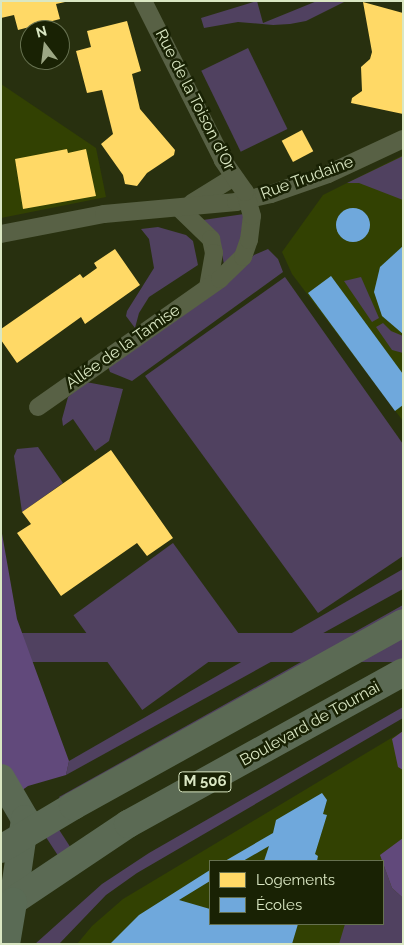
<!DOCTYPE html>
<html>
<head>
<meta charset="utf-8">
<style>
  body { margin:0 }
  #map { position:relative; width:404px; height:945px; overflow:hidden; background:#28300f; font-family:Raleway,sans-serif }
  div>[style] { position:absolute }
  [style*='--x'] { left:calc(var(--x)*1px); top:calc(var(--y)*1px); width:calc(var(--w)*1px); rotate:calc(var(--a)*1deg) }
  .built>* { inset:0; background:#324102 }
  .green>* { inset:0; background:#504160; transform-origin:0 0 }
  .forest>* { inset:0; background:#61497b }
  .homes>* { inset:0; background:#ffd966; transform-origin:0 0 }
  .schools>* { inset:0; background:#6fa8dc }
  .round { border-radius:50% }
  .minor>* { height:18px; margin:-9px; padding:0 9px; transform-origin:9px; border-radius:9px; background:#586145 }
  .primary>* { height:28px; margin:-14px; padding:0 14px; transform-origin:14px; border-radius:14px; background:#5b6a54 }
  .trunk>* { height:28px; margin:-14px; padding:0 14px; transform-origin:14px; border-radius:14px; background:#5a6b55 }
  span { translate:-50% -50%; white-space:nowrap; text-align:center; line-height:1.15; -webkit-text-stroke:5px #192204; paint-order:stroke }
  .shield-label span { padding:1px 4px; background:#192204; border:1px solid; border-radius:4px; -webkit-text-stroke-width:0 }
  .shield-label { font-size:15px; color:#dae7c3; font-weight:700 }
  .street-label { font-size:16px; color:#dae7c3 }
  .frame { position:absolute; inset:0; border:2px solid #dae7c3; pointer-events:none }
  .legend { position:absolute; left:209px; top:860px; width:175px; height:65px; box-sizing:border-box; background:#192204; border:1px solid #667150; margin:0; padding:6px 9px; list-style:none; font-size:15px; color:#dae7c3 }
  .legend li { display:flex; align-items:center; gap:10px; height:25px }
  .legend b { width:25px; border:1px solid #667150 }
  .north { position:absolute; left:20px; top:20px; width:50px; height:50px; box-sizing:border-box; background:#192204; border:1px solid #667150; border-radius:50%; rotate:345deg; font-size:14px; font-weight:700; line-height:20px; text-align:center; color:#dae7c3 }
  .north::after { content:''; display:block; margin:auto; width:18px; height:22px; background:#9ca784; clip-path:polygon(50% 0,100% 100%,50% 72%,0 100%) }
</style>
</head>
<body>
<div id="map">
  <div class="built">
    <i style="clip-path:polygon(1px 84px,96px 148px,106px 197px,1px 218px)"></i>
    <i style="clip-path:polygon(403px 155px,403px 421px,292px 274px,282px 252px,323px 195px)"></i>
    <i style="clip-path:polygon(evenodd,403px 731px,403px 944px,77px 944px,92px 926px,123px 899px,403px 731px,210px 861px,383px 861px,383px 924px,210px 924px,210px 861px)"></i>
  </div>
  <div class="green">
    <i style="clip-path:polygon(257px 1px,263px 23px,317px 1px,346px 1px,306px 21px,290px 24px,273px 25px,238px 22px,204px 28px,201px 18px)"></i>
    <i style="left:248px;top:48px;width:90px;height:52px;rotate:64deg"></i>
    <i style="clip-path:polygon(403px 156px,403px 200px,359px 183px,347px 183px)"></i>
    <i style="clip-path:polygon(244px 214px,239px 250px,224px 265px,222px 253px,203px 220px)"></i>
    <i style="clip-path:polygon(158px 227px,186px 235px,193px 241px,198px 265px,149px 297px,139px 313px,135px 328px,126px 316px,127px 311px,154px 268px,149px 239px,141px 229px)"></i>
    <i style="clip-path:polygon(268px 249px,278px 259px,283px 272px,132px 381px,110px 372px,108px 366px,235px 275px,254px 255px)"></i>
    <i style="clip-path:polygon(285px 277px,403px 444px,403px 556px,318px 613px,145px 376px)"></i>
    <i style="clip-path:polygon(361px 277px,379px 318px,372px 322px,344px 281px)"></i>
    <i style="clip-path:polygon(383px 323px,391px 331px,403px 336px,403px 353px,392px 350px,376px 327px)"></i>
    <i style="clip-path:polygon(86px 382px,123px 389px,109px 441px,95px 451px,73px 419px,63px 426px,62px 419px,68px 397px)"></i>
    <i style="clip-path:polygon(38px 447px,63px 483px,22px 512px,14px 456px,17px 449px)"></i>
    <i style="left:173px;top:543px;width:117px;height:123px;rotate:54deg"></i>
    <i style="clip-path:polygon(403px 569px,403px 589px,66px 775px,69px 761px)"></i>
    <i style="clip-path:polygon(403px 605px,403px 612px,62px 801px,59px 797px)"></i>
    <i style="left:403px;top:633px;width:29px;height:382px;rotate:90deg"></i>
    <i style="clip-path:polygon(403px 707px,403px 718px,137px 873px,106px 895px,59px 944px,35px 944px,102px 884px,149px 853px)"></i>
    <i style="left:56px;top:825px;width:30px;height:15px;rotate:57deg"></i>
    <i style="clip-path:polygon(383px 863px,392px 888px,403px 898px,403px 944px,339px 944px,345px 924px,383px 924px)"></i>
  </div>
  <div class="forest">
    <i style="clip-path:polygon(1px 528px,17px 619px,69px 761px,66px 775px,28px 786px,1px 805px)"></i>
    <i style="clip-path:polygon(403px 731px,403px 770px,398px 767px,392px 739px)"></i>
    <i style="clip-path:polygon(403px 838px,403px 898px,392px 888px,380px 855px)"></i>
  </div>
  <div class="homes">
    <i style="clip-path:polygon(1px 1px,65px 1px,65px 2px,56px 4px,60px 19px,18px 30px,14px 15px,1px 18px)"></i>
    <i style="clip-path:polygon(363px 2px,403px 13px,403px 114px,351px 103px,352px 98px,362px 91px,361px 67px,370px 59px,372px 52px)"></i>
    <i style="clip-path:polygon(127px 21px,141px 71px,132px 74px,140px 109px,175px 150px,174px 155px,147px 173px,137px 186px,125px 184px,123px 175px,101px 144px,113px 134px,102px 90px,87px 93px,76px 51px,91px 47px,87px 31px)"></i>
    <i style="left:302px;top:130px;width:24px;height:23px;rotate:62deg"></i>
    <i style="clip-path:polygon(67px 149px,68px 153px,86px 149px,96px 196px,23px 209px,15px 159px)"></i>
    <i style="clip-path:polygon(115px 249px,140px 285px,85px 324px,81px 317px,17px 363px,1px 340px,1px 329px,80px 274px,83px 278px,97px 268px,94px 263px)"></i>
    <i style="clip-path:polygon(111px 450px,173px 538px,147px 556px,137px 543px,61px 596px,17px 533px,31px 524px,22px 512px)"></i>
  </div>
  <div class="schools">
    <i class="round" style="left:336px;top:208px;width:34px;height:34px"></i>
    <i style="clip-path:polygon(403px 246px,403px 334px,382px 316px,374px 292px,380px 267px)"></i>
    <i style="clip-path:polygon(331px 276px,403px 374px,403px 405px,395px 411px,308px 293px)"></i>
    <i style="clip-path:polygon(322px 793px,327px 800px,323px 814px,327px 815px,315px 854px,318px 856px,317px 861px,264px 861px,269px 846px,243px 861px,225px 861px,273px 833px,276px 820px)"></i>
    <i style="clip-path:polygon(210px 870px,210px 881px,179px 900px,210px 909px,210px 924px,298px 924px,292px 944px,110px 944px,139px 915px)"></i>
  </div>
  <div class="minor">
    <i style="--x:192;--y:203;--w:49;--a:-31.8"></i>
    <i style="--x:179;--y:208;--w:45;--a:44.1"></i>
    <i style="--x:211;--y:239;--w:14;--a:78"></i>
    <i style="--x:214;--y:253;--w:35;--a:100"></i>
    <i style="--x:1;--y:234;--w:105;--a:-11"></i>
    <i style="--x:104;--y:214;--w:133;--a:-5.2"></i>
    <i style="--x:236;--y:202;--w:36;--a:-13"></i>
    <i style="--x:271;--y:194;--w:60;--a:-19.3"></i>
    <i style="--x:328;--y:174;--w:83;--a:-25"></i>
    <i style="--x:38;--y:407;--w:223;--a:-35.1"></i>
    <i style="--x:220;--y:279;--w:32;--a:-44"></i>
    <i style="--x:243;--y:257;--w:18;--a:-71"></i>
    <i style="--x:249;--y:240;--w:24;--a:-83"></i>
    <i style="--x:252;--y:216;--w:25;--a:-106"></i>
    <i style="--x:245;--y:192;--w:39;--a:-125"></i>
    <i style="--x:223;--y:160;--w:178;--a:-116.7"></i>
  </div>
  <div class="primary">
    <i style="--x:1;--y:778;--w:48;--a:59.7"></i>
    <i style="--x:25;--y:819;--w:84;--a:98.2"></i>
    <i style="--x:1;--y:849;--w:84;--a:-30.8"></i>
    <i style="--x:73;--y:806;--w:377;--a:-29"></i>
    <i style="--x:1;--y:909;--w:153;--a:-33.8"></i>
    <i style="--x:128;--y:824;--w:314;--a:-28.9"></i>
  </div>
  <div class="trunk">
    <i style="--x:6;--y:944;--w:43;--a:-80.5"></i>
  </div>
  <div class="shield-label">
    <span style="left:205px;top:782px">M 506</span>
  </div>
  <div class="street-label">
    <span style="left:195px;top:100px;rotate:63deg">Rue de la Toison d'Or</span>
    <span style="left:307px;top:178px;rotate:-20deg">Rue Trudaine</span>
    <span style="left:123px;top:347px;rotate:-35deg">Allée de la Tamise</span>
    <span style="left:310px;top:724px;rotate:-29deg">Boulevard de Tournai</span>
  </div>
  <div class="frame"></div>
  <ul class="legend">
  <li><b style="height:14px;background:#ffd966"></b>Logements</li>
  <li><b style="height:14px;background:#6fa8dc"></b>Écoles</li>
  </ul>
  <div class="north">N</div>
</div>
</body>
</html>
